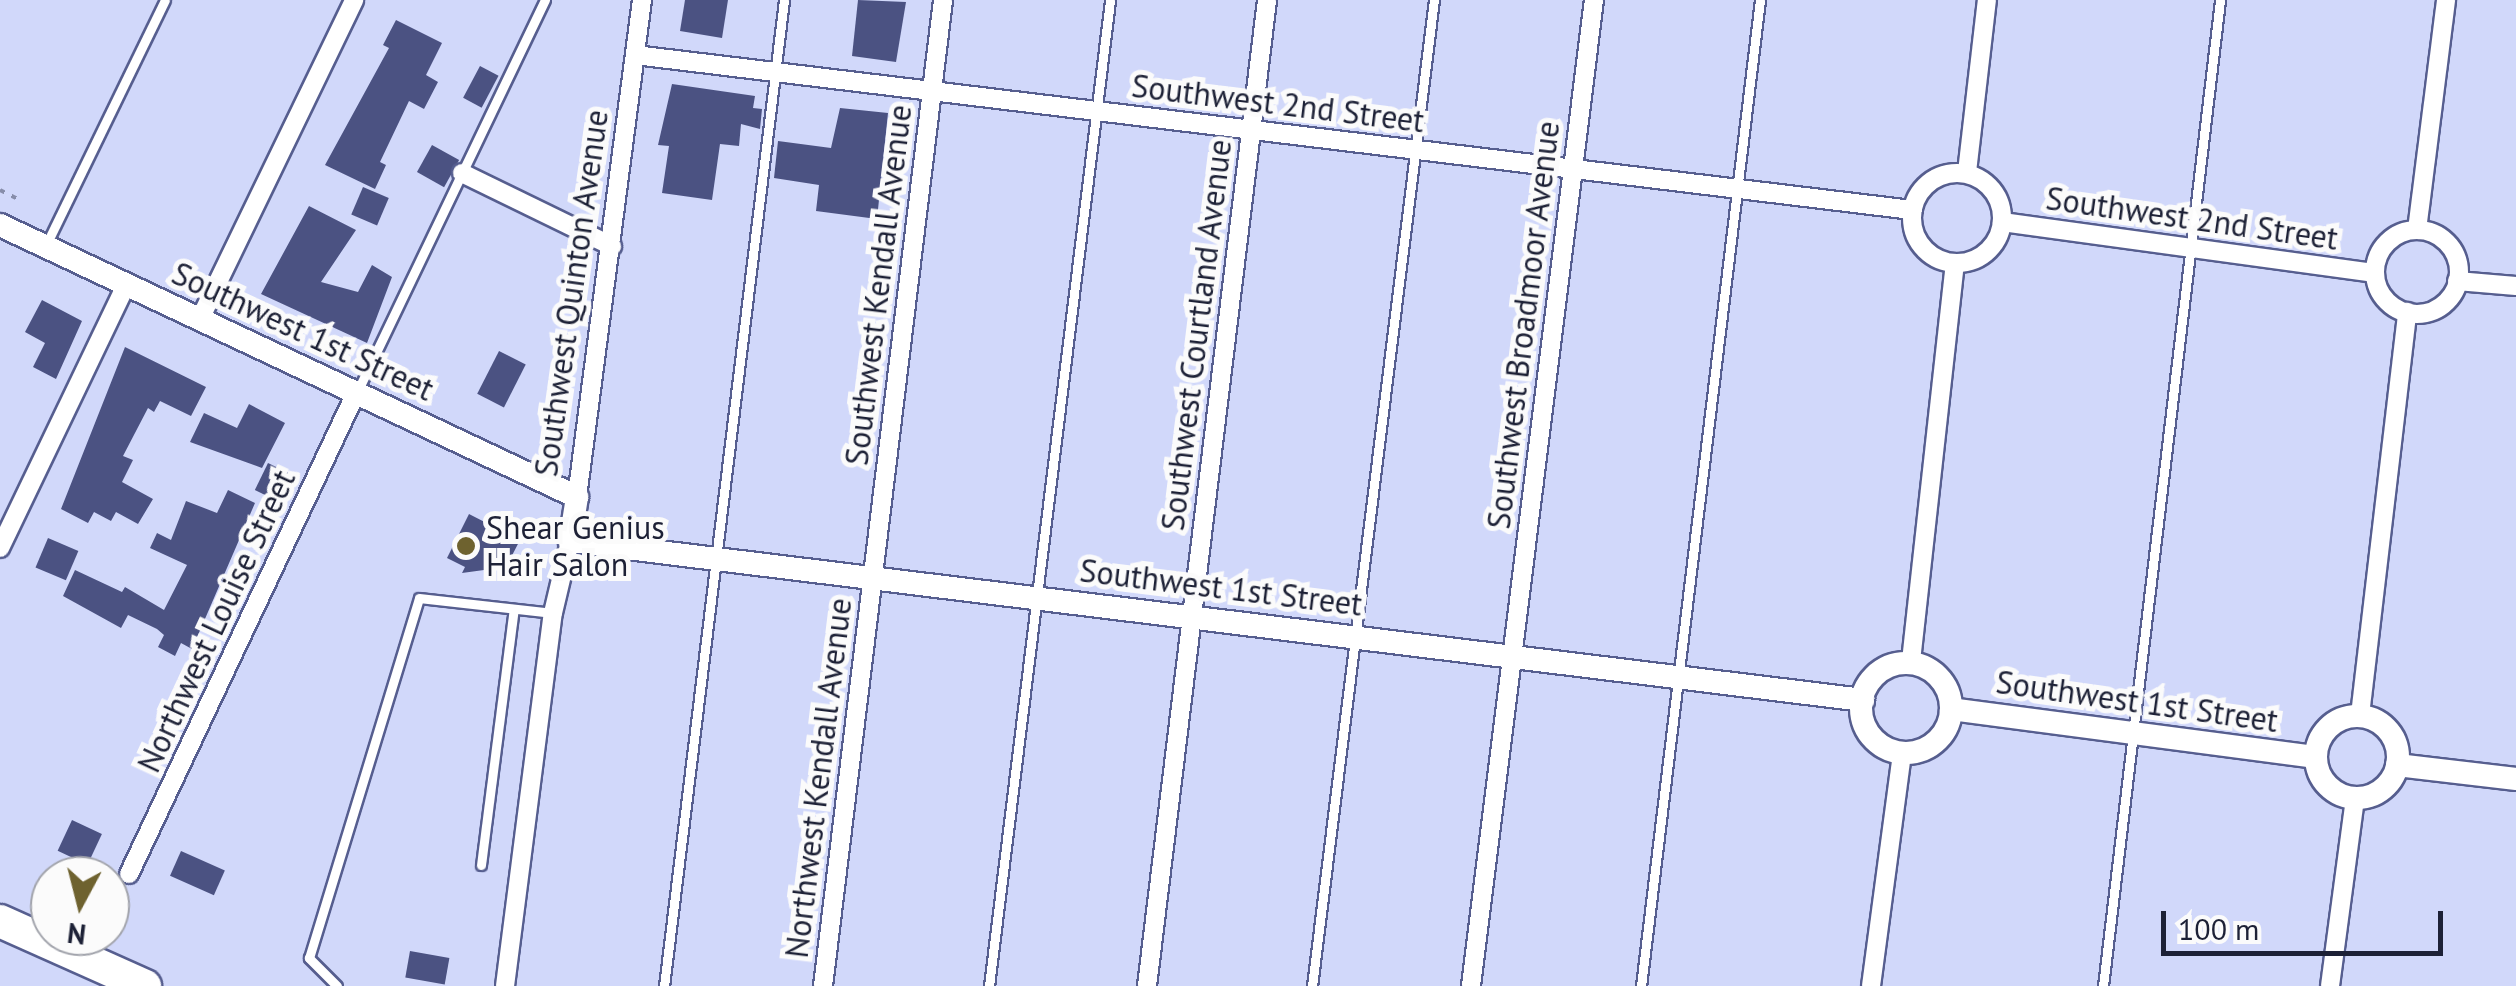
<!DOCTYPE html>
<html>
<head>
<meta charset="utf-8">
<style>
  body { margin:0 }
  #map { position:relative; width:2516px; height:986px; overflow:hidden; background:#d1d8fa; font-family:"PT Sans",sans-serif }
  div>[style] { position:absolute }
  [style*='--x'] { left:calc(var(--x)*1px); top:calc(var(--y)*1px); width:calc(var(--w)*1px); rotate:calc(var(--a)*1deg) }
  .building>* { inset:0; background:#4b5282; transform-origin:0 0 }
  .path>* { height:4px; margin-top:-2px; transform-origin:0; background:repeating-linear-gradient(90deg,#878daa 0 5px,transparent 0 13px) }
  .roads { filter:drop-shadow(2px 0 #565e8f) drop-shadow(-2px 0 #565e8f) drop-shadow(0 2px #565e8f) drop-shadow(0 -2px #565e8f) }
  .service>* { height:9px; margin:-4.5px; padding:0 4.5px; transform-origin:4.5px; border-radius:4.5px; background:#fff }
  .minor>* { height:18px; margin:-9px; padding:0 9px; transform-origin:9px; border-radius:9px; background:#fff }
  .minor>.ring { margin:-9px; padding:0; box-sizing:content-box; background:none; border:18px solid #fff; border-radius:50% }
  .tertiary>* { height:22px; margin:-11px; padding:0 11px; transform-origin:11px; border-radius:11px; background:#fff }
  .tertiary>.ring { margin:-11px; padding:0; box-sizing:content-box; background:none; border:22px solid #fff; border-radius:50% }
  .motorway>* { height:32px; margin:-16px; padding:0 16px; transform-origin:16px; border-radius:16px; background:#fff }
  .dots>* { width:28px; height:28px; translate:-50% -50%; box-sizing:border-box; border:5px solid #fbfbfb; border-radius:50% }
  span { translate:-50% -50%; white-space:nowrap; text-align:center; line-height:1.15; -webkit-text-stroke:10px #fbfbfb; paint-order:stroke }
  .street-label { font-size:32px; color:#1d2136 }
  .poi-label { font-size:32px; color:#1d2136 }
  .left { translate:0 -50%; text-align:left }
  .north { position:absolute; left:30px; top:856px; width:100px; height:100px; box-sizing:border-box; background:#fbfbfb; border:2px solid #a2a4ac; border-radius:50%; rotate:187deg; font-size:28px; font-weight:700; line-height:40px; text-align:center; color:#1d2136 }
  .north::after { content:''; display:block; margin:auto; width:35px; height:45px; background:#6e622f; clip-path:polygon(50% 0,100% 100%,50% 72%,0 100%) }
  .scale { position:absolute; left:2161px; top:911px; width:282px; height:45px; box-sizing:border-box; border:5px solid #1d2136; border-top:0; padding-left:12px; font-size:30px; line-height:35px; white-space:nowrap; color:#1d2136; -webkit-text-stroke:8px #fbfbfb; paint-order:stroke }
</style>
</head>
<body>
<div id="map">
  <div class="building">
    <i style="clip-path:polygon(685px 0,728px 0,722px 38px,680px 31px)"></i>
    <i style="clip-path:polygon(858px 0,906px 2px,896px 62px,852px 56px)"></i>
    <i style="clip-path:polygon(396px 20px,442px 43px,426px 75px,438px 82px,424px 109px,409px 101px,380px 162px,386px 165px,375px 189px,325px 165px,389px 48px,383px 45px)"></i>
    <i style="left:480px;top:66px;width:21px;height:36px;rotate:28deg"></i>
    <i style="clip-path:polygon(672px 84px,755px 96px,753px 108px,762px 109px,760px 129px,741px 124px,739px 146px,720px 144px,712px 200px,662px 193px,669px 146px,658px 145px)"></i>
    <i style="clip-path:polygon(840px 108px,888px 113px,877px 219px,816px 211px,819px 185px,774px 178px,778px 141px,831px 148px)"></i>
    <i style="left:432px;top:145px;width:31px;height:31px;rotate:29deg"></i>
    <i style="left:363px;top:187px;width:28px;height:30px;rotate:23deg"></i>
    <i style="clip-path:polygon(309px 206px,356px 230px,321px 282px,358px 292px,372px 265px,392px 277px,367px 343px,261px 294px)"></i>
    <i style="clip-path:polygon(42px 300px,82px 321px,56px 379px,33px 367px,45px 343px,25px 332px)"></i>
    <i style="clip-path:polygon(125px 347px,206px 387px,191px 416px,160px 401px,154px 412px,148px 408px,123px 456px,133px 460px,122px 482px,153px 499px,138px 524px,116px 512px,111px 521px,94px 512px,88px 523px,61px 509px)"></i>
    <i style="left:499px;top:351px;width:30px;height:48px;rotate:27deg"></i>
    <i style="clip-path:polygon(249px 404px,285px 423px,262px 468px,190px 442px,204px 413px,237px 428px)"></i>
    <i style="left:268px;top:463px;width:25px;height:30px;rotate:26deg"></i>
    <i style="clip-path:polygon(228px 490px,255px 503px,192px 649px,181px 643px,175px 656px,158px 647px,164px 635px,157px 629px,128px 615px,121px 628px,63px 596px,75px 570px,122px 592px,125px 587px,164px 610px,187px 565px,150px 548px,157px 533px,171px 540px,186px 501px,217px 513px)"></i>
    <i style="clip-path:polygon(469px 514px,520px 540px,506px 567px,462px 573px,465px 567px,447px 558px)"></i>
    <i style="left:48px;top:538px;width:33px;height:32px;rotate:23deg"></i>
    <i style="left:72px;top:820px;width:33px;height:34px;rotate:25deg"></i>
    <i style="left:181px;top:851px;width:48px;height:27px;rotate:24deg"></i>
    <i style="left:410px;top:951px;width:40px;height:27px;rotate:10deg"></i>
  </div>
  <div class="path">
    <i style="--x:0;--y:190;--w:20;--a:27"></i>
  </div>
  <div class="roads">
    <div class="service">
      <i style="--x:46;--y:245;--w:272;--a:-64.1"></i>
      <i style="--x:358;--y:390;--w:433;--a:-64.4"></i>
      <i style="--x:481;--y:865;--w:258;--a:-82.7"></i>
      <i style="--x:337;--y:986;--w:40;--a:-135"></i>
      <i style="--x:309;--y:958;--w:376;--a:-73"></i>
      <i style="--x:419;--y:598;--w:135;--a:6.4"></i>
      <i style="--x:664;--y:986;--w:993;--a:-83.06"></i>
      <i style="--x:989;--y:986;--w:993;--a:-83"></i>
      <i style="--x:1312;--y:986;--w:994;--a:-82.95"></i>
      <i style="--x:1641;--y:986;--w:993;--a:-83.12"></i>
      <i style="--x:2103;--y:986;--w:993;--a:-83.23"></i>
    </div>
    <div class="minor">
      <i style="--x:635;--y:55;--w:1287;--a:6.92"></i>
      <i style="--x:1967;--y:172;--w:173;--a:-83.4"></i>
      <i class="ring" style="left:1912px;top:173px;width:72px;height:72px"></i>
      <i style="--x:462;--y:173;--w:167;--a:26"></i>
      <i style="--x:2002;--y:222;--w:375;--a:7.8"></i>
      <i style="--x:2417;--y:230;--w:232;--a:-82.8"></i>
      <i class="ring" style="left:2375px;top:230px;width:66px;height:66px"></i>
      <i style="--x:2457;--y:281;--w:59;--a:4.8"></i>
      <i style="--x:201;--y:317;--w:352;--a:-64.2"></i>
      <i style="--x:577;--y:497;--w:501;--a:-82.55"></i>
      <i style="--x:0;--y:548;--w:292;--a:-64.4"></i>
      <i style="--x:1911;--y:661;--w:398;--a:-83.7"></i>
      <i style="--x:2360;--y:715;--w:406;--a:-83.3"></i>
      <i style="--x:129;--y:874;--w:532;--a:-64.74"></i>
      <i style="--x:505;--y:986;--w:376;--a:-82.7"></i>
      <i style="--x:553;--y:613;--w:74;--a:-76.7"></i>
      <i style="--x:823;--y:986;--w:993;--a:-83.06"></i>
      <i style="--x:1147;--y:986;--w:993;--a:-83.06"></i>
      <i style="--x:1471;--y:986;--w:994;--a:-82.89"></i>
      <i style="--x:1871;--y:986;--w:233;--a:-82.4"></i>
      <i style="--x:2330;--y:986;--w:190;--a:-82.4"></i>
    </div>
    <div class="tertiary">
      <i style="--x:0;--y:225;--w:638;--a:25.24"></i>
      <i style="--x:577;--y:497;--w:45;--a:99"></i>
      <i style="--x:570;--y:541;--w:1303;--a:7.01"></i>
      <i class="ring" style="left:1861px;top:663px;width:68px;height:68px"></i>
      <i style="--x:1951;--y:709;--w:367;--a:7.5"></i>
      <i class="ring" style="left:2316px;top:716px;width:60px;height:60px"></i>
      <i style="--x:2397;--y:765;--w:120;--a:6.7"></i>
    </div>
    <div class="motorway">
      <i style="--x:0;--y:921;--w:159;--a:24.1"></i>
    </div>
  </div>
  <div class="dots">
    <i style="left:466px;top:546px;background:#6e622f"></i>
  </div>
  <div class="street-label">
    <span style="left:1278px;top:103px;rotate:7deg">Southwest 2nd Street</span>
    <span style="left:2192px;top:218px;rotate:8deg">Southwest 2nd Street</span>
    <span style="left:878px;top:285px;rotate:-83deg">Southwest Kendall Avenue</span>
    <span style="left:571px;top:293px;rotate:-82deg">Southwest Quinton Avenue</span>
    <span style="left:1523px;top:325px;rotate:-83deg">Southwest Broadmoor Avenue</span>
    <span style="left:303px;top:331px;rotate:25deg">Southwest 1st Street</span>
    <span style="left:1196px;top:335px;rotate:-83deg">Southwest Courtland Avenue</span>
    <span style="left:1221px;top:587px;rotate:7deg">Southwest 1st Street</span>
    <span style="left:216px;top:621px;rotate:-65deg">Northwest Louise Street</span>
    <span style="left:2137px;top:701px;rotate:8deg">Southwest 1st Street</span>
    <span style="left:818px;top:778px;rotate:-83deg">Northwest Kendall Avenue</span>
  </div>
  <div class="poi-label">
    <span class="left" style="left:486px;top:546px">Shear Genius<br>Hair Salon</span>
  </div>
  <div class="north">N</div>
  <div class="scale">100 m</div>
</div>
</body>
</html>
